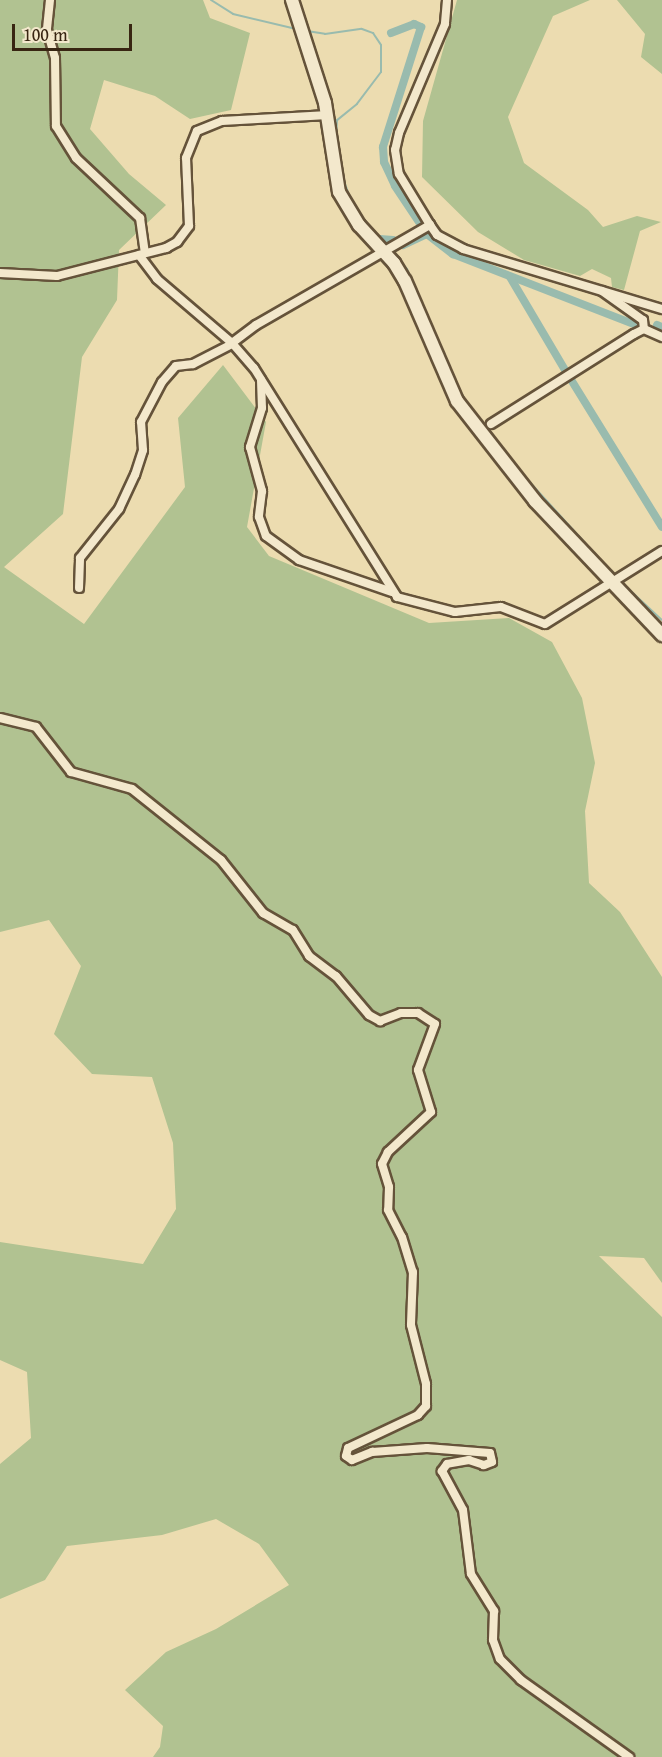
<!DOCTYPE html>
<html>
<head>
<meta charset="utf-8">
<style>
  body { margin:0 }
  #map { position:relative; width:662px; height:1757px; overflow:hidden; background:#ecdcb0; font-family:"Gentium Book Plus",serif }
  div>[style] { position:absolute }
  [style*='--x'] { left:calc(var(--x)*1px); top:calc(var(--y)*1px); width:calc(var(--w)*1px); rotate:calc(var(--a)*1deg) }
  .green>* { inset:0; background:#b1c291 }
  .stream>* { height:2px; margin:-1px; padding:0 1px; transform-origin:1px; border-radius:1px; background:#99bbae }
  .canal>* { height:8px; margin:-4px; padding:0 4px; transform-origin:4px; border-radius:4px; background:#99bbae }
  .roads { filter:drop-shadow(2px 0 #65533a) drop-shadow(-2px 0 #65533a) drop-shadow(0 2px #65533a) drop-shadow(0 -2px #65533a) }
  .street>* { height:8px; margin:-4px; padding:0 4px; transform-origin:4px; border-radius:4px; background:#f3e8cc }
  .secondary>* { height:12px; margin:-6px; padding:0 6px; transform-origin:6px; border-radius:6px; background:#f3e8cc }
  span { translate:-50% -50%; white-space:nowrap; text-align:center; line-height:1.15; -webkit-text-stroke:4.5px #f3e8cc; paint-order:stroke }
  .scale { position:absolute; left:12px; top:24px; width:120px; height:27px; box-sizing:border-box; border:3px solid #382512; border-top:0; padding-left:8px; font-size:18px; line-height:21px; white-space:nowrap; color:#382512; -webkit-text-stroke:4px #f3e8cc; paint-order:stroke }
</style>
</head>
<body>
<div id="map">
  <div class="green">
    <i style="clip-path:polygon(0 0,203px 0,210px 18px,250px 33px,231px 110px,190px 119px,155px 96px,104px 80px,90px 129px,129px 174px,166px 205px,119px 250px,117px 300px,82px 357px,63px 514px,4px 567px,84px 624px,185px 487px,178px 418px,223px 365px,266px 422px,247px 527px,269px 556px,429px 623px,509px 618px,552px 642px,582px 698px,595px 763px,585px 811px,589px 883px,620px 912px,662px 977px,662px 1283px,644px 1258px,599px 1256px,662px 1317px,662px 1757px,153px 1757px,160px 1747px,163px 1726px,125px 1690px,166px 1652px,216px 1629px,289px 1585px,259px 1544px,216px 1519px,162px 1535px,67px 1546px,45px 1580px,0 1599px,0 1464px,31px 1438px,27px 1372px,0 1360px,0 1242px,143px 1264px,176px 1209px,173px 1143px,152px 1077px,92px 1074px,54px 1034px,81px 966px,49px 920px,0 932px)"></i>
    <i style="clip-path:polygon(457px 0,590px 0,553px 16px,508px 117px,524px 163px,588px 210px,603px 227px,637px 216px,661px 222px,640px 231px,624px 290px,612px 287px,611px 278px,592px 269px,580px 276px,524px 260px,478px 232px,422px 177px,423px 121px)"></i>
    <i style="clip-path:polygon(617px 0,662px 0,662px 74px,641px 57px,645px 34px)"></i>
  </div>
  <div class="stream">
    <i style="--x:211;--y:0;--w:26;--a:32"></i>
    <i style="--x:233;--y:14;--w:65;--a:13.4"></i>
    <i style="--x:307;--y:31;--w:18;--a:9"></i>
    <i style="--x:325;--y:34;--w:37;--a:-8"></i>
    <i style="--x:362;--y:29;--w:12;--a:20"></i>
    <i style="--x:373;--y:33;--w:14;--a:56"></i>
    <i style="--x:381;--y:45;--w:27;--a:90"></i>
    <i style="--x:381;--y:72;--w:40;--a:127"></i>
    <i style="--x:357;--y:104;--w:26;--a:141"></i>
    <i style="--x:337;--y:120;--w:17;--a:93"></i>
    <i style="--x:343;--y:178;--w:24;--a:71"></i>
    <i style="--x:380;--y:239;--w:40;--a:48"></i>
    <i style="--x:407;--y:269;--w:95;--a:67"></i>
    <i style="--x:453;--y:378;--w:33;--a:61"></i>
    <i style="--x:515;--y:466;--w:150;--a:47.7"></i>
    <i style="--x:620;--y:581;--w:57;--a:42.9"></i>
  </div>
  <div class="canal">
    <i style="--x:391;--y:33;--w:25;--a:-21"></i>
    <i style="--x:414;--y:24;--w:8;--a:23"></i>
    <i style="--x:421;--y:27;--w:126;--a:107.6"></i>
    <i style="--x:383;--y:147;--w:15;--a:86"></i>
    <i style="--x:384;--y:162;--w:26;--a:65"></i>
    <i style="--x:395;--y:186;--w:43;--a:56.3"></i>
    <i style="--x:380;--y:239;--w:13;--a:4"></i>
    <i style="--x:403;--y:245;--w:26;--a:-25"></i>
    <i style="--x:427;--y:234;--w:33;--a:38"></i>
    <i style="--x:453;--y:254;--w:196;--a:21.2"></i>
    <i style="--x:510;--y:277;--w:108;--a:59.4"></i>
    <i style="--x:657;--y:325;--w:5;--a:22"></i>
    <i style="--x:570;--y:378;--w:175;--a:58.3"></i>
  </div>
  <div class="roads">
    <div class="street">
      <i style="--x:50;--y:0;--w:30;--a:96"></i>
      <i style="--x:47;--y:30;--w:29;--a:74"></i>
      <i style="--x:55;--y:58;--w:68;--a:89.2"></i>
      <i style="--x:56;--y:126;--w:38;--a:58"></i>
      <i style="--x:76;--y:158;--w:88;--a:43.2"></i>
      <i style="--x:140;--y:218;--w:35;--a:82"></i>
      <i style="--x:447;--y:0;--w:24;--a:95"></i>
      <i style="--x:445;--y:24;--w:118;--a:112.9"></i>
      <i style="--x:399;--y:133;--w:17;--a:103"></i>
      <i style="--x:395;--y:150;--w:24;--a:81"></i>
      <i style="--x:399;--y:174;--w:60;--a:58.7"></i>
      <i style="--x:430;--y:225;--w:12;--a:55"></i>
      <i style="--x:437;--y:235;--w:30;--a:28"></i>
      <i style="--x:463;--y:249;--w:208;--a:16.8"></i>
      <i style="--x:139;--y:255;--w:30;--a:53"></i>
      <i style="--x:157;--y:279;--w:99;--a:40.5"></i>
      <i style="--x:232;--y:343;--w:33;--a:49"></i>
      <i style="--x:254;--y:368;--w:270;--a:58"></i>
      <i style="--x:397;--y:597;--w:60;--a:14.5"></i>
      <i style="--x:455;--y:612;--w:46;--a:-6.2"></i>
      <i style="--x:501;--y:607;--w:47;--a:21.1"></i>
      <i style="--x:545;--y:624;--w:138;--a:-32"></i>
      <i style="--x:0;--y:273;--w:57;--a:3"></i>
      <i style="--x:57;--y:276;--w:113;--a:-14.4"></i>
      <i style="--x:166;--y:248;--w:13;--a:-29"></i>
      <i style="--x:177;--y:242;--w:20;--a:-53"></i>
      <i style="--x:189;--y:226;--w:68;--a:-92.5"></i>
      <i style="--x:186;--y:158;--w:29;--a:-68"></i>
      <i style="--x:197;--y:131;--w:27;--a:-22"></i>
      <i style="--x:222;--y:121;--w:106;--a:-3.2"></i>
      <i style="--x:602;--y:291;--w:50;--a:35.3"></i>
      <i style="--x:643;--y:320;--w:9;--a:84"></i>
      <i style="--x:232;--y:343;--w:30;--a:-37"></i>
      <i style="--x:256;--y:325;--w:201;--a:-29.9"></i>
      <i style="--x:261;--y:380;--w:28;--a:88"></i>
      <i style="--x:262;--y:408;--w:41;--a:107.1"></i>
      <i style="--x:250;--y:447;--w:46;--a:74.7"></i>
      <i style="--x:262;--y:491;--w:26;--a:97"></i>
      <i style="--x:259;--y:517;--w:20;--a:70"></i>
      <i style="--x:266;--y:536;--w:41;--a:36"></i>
      <i style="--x:299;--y:560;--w:98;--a:19"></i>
      <i style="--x:491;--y:424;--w:169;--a:-32.2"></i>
      <i style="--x:634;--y:334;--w:11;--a:-27"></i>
      <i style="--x:644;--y:329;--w:20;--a:24"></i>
      <i style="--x:79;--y:588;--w:30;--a:-88"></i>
      <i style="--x:80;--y:558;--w:63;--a:-51.5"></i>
      <i style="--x:119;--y:509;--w:38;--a:-65"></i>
      <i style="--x:135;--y:475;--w:26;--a:-72"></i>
      <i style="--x:143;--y:450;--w:28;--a:-94"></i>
      <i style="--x:141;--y:422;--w:45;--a:-62.3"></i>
      <i style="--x:162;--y:382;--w:21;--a:-49"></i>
      <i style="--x:176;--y:366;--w:17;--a:-7"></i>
      <i style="--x:193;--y:364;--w:42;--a:-27.2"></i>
      <i style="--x:0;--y:718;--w:37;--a:14"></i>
      <i style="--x:36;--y:727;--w:57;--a:52.1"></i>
      <i style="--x:71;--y:772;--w:63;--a:15.6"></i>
      <i style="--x:132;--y:789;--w:114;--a:38.6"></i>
      <i style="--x:221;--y:860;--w:68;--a:51.6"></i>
      <i style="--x:263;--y:913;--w:34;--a:30"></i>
      <i style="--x:293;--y:930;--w:31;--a:58"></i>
      <i style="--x:309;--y:956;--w:34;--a:37"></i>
      <i style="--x:336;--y:976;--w:51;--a:49.8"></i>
      <i style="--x:369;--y:1015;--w:13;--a:29"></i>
      <i style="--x:380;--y:1021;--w:22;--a:-21"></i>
      <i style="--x:401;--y:1013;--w:17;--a:0"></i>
      <i style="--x:418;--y:1013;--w:20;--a:33"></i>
      <i style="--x:435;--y:1024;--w:49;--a:110.3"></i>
      <i style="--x:418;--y:1070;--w:44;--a:72.8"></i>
      <i style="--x:431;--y:1112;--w:59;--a:137.1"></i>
      <i style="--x:388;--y:1152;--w:13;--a:117"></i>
      <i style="--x:382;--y:1164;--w:24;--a:73"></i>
      <i style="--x:389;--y:1187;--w:23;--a:92"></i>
      <i style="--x:388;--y:1210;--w:30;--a:63"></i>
      <i style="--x:402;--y:1237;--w:37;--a:73"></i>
      <i style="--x:413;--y:1272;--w:53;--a:92.2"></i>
      <i style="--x:411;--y:1325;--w:61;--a:75.7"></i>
      <i style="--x:426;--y:1384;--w:22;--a:90"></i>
      <i style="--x:426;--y:1406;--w:12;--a:132"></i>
      <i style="--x:418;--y:1415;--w:77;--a:154.8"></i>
      <i style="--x:348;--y:1448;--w:8;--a:104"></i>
      <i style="--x:346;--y:1456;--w:7;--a:34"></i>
      <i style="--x:352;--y:1460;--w:22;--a:-22"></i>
      <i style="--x:372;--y:1452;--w:55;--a:-4.2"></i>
      <i style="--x:427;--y:1448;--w:63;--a:4.5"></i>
      <i style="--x:490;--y:1453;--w:9;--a:77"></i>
      <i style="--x:492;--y:1462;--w:9;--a:159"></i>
      <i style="--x:484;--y:1465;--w:16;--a:-162"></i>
      <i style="--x:469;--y:1460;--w:22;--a:170"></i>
      <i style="--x:447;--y:1464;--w:9;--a:126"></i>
      <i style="--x:442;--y:1471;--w:44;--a:61.7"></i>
      <i style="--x:463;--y:1510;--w:64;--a:82.9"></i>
      <i style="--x:471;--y:1574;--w:44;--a:58.1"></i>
      <i style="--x:494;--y:1611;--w:29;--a:92"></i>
      <i style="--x:493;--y:1640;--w:20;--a:70"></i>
      <i style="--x:500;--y:1659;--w:30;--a:45"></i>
      <i style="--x:521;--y:1680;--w:133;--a:35.5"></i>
    </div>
    <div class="secondary">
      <i style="--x:292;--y:0;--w:108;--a:72.2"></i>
      <i style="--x:325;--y:103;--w:90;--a:81.1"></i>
      <i style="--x:339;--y:192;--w:39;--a:59"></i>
      <i style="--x:359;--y:225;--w:52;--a:47.4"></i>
      <i style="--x:394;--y:263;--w:21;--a:59"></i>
      <i style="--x:405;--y:281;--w:131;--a:66.6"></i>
      <i style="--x:457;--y:401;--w:127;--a:52"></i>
      <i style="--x:535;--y:501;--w:185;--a:46.5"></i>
    </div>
  </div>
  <div class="scale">100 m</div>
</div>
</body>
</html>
